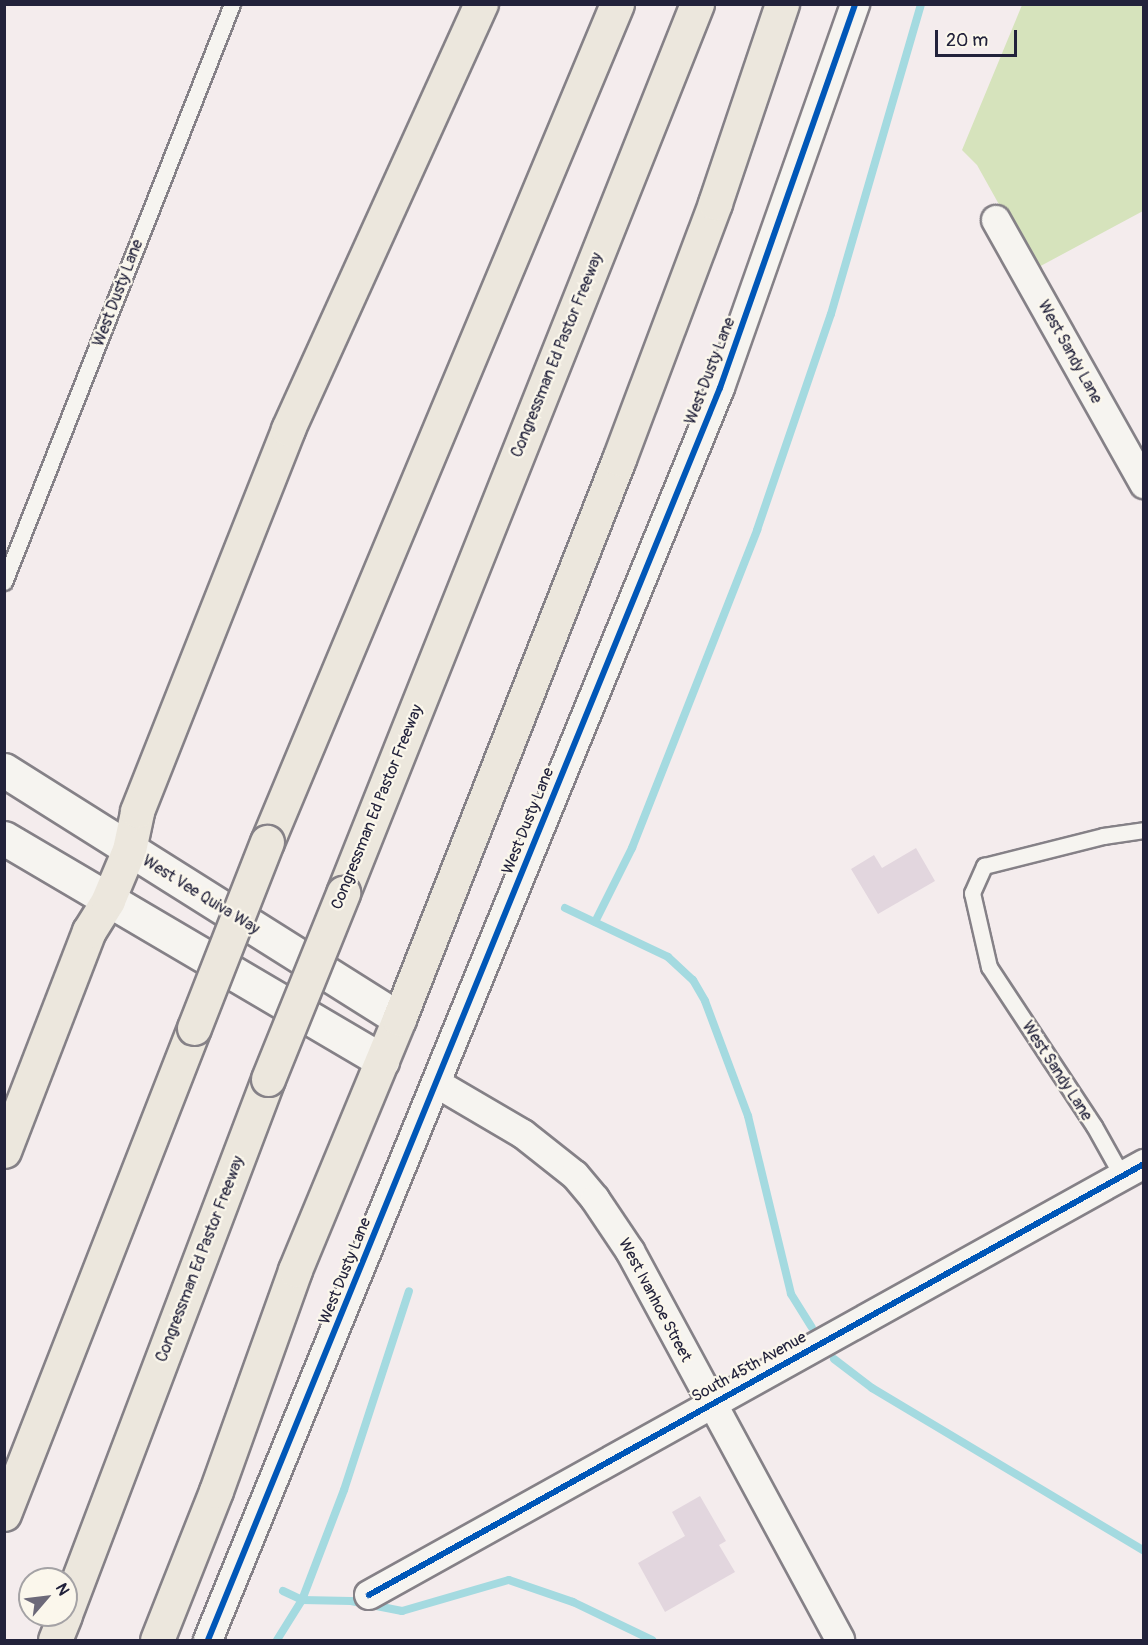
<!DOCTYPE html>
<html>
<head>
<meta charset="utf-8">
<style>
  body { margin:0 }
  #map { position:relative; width:1148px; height:1645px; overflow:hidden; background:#f4eced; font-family:Pangolin,sans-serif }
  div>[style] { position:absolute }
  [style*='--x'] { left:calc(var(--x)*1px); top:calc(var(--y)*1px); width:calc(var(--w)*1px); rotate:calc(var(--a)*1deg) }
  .green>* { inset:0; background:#d6e3bc }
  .stream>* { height:8px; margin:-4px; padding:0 4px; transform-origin:4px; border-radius:4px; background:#a4dae0 }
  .building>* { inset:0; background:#e2d6de }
  .roads { filter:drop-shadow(2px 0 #858187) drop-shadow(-2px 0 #858187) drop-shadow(0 2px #858187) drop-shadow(0 -2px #858187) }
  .lane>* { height:15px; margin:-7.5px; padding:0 7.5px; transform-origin:7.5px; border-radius:7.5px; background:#f6f4f0 }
  .street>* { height:28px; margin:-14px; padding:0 14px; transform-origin:14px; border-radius:14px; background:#f6f4f0 }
  .secondary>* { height:33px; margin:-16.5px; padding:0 16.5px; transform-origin:16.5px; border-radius:16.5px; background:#f6f4f0 }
  .highway>* { height:33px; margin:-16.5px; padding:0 16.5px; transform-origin:16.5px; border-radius:16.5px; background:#ece7dd }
  .bridges { filter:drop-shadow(2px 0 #858187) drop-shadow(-2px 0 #858187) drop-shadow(0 2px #858187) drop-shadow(0 -2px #858187) }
  .highway-bridge>* { height:33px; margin:-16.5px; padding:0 16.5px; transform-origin:16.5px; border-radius:16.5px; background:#ece7dd }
  .cycleway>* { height:6px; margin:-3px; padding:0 3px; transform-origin:3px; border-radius:3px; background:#0057b8 }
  span { translate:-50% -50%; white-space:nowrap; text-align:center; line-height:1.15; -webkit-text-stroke:4.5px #fbf7ec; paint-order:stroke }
  .street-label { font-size:16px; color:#22223b }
  .frame { position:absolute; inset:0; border:6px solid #22223b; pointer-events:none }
  .north { position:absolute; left:18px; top:1567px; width:60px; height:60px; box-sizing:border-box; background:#fbf7ec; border:2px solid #a4a2a5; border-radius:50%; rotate:62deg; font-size:16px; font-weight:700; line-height:24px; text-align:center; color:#22223b }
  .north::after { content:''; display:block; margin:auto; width:21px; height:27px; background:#6c6979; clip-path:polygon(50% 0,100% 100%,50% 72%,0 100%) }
  .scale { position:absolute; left:935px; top:30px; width:82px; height:27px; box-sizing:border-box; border:3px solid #22223b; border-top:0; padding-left:8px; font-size:18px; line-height:21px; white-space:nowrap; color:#22223b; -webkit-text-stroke:4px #fbf7ec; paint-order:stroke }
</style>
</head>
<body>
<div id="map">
  <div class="green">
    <i style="clip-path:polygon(1022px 5px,1143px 5px,1143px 211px,1035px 269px,977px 165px,962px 150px)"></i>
  </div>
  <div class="stream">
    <i style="--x:565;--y:908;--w:114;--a:25.4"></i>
    <i style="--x:668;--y:957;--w:34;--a:43"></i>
    <i style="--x:693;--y:980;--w:24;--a:60"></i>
    <i style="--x:705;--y:1001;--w:123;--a:69.5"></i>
    <i style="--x:748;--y:1116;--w:183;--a:76.4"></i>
    <i style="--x:791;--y:1294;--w:39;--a:58"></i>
    <i style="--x:595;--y:922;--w:83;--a:-63.4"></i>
    <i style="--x:632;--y:848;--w:342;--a:-68.5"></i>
    <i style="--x:757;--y:530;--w:228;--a:-71.1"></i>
    <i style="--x:831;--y:314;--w:323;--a:-73.8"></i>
    <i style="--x:834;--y:1359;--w:48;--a:37.3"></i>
    <i style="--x:872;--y:1388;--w:317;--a:30.9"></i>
    <i style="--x:283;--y:1591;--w:21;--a:25"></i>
    <i style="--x:302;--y:1600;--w:49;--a:1.2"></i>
    <i style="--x:351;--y:1601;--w:52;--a:11.1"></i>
    <i style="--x:402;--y:1611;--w:111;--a:-16.2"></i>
    <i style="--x:509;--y:1580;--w:68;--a:19"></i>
    <i style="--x:573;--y:1602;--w:88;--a:25.7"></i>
    <i style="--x:277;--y:1640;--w:47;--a:-58"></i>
    <i style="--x:302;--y:1600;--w:118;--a:-69.1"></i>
    <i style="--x:344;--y:1490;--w:209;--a:-71.9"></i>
  </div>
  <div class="building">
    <i style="clip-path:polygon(916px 848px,935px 881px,878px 914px,851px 869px,874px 855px,882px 868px)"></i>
    <i style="clip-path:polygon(700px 1496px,726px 1541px,719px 1545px,735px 1572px,665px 1612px,638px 1563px,685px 1536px,672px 1512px)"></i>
  </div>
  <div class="roads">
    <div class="lane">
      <i style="--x:4;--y:582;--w:621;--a:-68.47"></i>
      <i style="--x:1122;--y:1176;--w:57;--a:-119.2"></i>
      <i style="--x:1094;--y:1126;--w:191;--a:-123.4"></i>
      <i style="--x:989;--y:967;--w:76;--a:-102.9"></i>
      <i style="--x:972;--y:893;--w:30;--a:-66"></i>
      <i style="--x:984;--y:866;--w:123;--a:-14.1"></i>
      <i style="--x:1103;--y:836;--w:41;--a:-8.3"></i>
    </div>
    <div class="street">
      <i style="--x:996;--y:220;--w:303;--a:60.7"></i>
      <i style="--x:436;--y:1083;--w:101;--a:30.4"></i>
      <i style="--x:523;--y:1134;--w:66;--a:38.3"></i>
      <i style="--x:575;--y:1175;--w:31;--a:50"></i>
      <i style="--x:595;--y:1199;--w:63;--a:56.1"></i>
      <i style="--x:630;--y:1251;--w:442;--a:61.6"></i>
      <i style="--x:369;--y:1595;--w:887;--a:-29.08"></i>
      <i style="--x:208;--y:1640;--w:1353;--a:-67.76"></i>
      <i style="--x:720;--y:388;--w:407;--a:-70.6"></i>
    </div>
    <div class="secondary">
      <i style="--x:4;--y:770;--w:467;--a:32.2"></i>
      <i style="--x:4;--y:838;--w:439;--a:30.5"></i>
    </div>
    <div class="highway">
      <i style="--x:267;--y:842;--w:908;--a:-67.33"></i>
      <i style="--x:343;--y:893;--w:957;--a:-68.29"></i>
      <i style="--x:4;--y:1151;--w:236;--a:-68.9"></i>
      <i style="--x:89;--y:931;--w:36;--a:-58"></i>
      <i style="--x:108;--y:900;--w:54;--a:-67.2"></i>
      <i style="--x:129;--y:850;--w:40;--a:-78"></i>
      <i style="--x:137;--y:811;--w:411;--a:-68.4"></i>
      <i style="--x:288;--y:429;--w:467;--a:-65.6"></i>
      <i style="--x:4;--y:1514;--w:522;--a:-68.65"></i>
      <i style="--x:66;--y:1612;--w:570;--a:-69.24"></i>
      <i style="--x:55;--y:1640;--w:27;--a:-68"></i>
      <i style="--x:157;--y:1640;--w:160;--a:-68.4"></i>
      <i style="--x:216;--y:1491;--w:235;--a:-70.3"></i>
      <i style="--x:295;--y:1270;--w:272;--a:-67.5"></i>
      <i style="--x:399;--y:1019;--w:602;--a:-68.55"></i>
      <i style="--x:619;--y:459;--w:273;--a:-69.4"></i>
      <i style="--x:715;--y:203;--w:210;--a:-71.4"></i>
    </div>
  </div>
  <div class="bridges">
    <div class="highway-bridge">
      <i style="--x:194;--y:1028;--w:200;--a:-68.6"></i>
      <i style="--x:268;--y:1079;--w:201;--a:-68"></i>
    </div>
  </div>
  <div class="cycleway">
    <i style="--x:369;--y:1595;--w:887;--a:-29.08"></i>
    <i style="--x:208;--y:1640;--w:1353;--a:-67.76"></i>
    <i style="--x:720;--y:388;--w:407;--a:-70.6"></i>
  </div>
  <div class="street-label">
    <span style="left:118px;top:293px;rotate:-69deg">West Dusty Lane</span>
    <span style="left:1070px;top:352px;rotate:61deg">West Sandy Lane</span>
    <span style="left:557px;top:355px;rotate:-68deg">Congressman Ed Pastor Freeway</span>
    <span style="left:710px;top:371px;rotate:-69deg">West Dusty Lane</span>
    <span style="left:377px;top:807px;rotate:-68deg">Congressman Ed Pastor Freeway</span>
    <span style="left:528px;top:821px;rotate:-68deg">West Dusty Lane</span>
    <span style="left:201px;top:895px;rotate:32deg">West Vee Quiva Way</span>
    <span style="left:1057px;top:1071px;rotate:57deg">West Sandy Lane</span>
    <span style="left:200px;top:1259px;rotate:-69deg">Congressman Ed Pastor Freeway</span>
    <span style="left:345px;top:1271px;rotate:-68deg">West Dusty Lane</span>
    <span style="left:655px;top:1300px;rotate:62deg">West Ivanhoe Street</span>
    <span style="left:749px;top:1367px;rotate:-29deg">South 45th Avenue</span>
  </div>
  <div class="frame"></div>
  <div class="north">N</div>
  <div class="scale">20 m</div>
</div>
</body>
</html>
